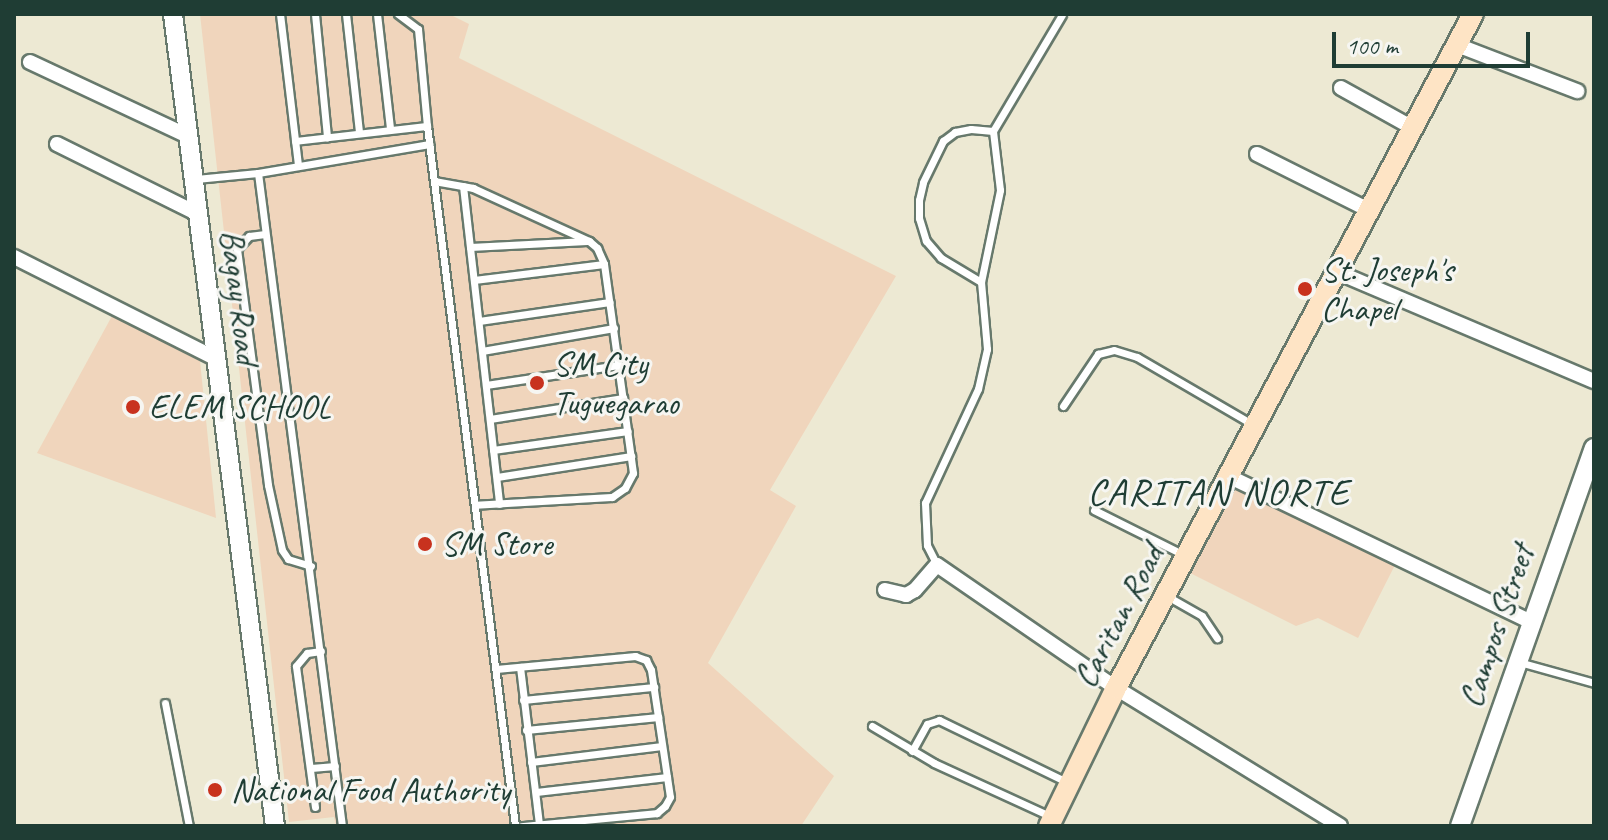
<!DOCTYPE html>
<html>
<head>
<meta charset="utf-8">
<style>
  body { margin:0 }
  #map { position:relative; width:1608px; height:840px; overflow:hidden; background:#ede9d3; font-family:Caveat,sans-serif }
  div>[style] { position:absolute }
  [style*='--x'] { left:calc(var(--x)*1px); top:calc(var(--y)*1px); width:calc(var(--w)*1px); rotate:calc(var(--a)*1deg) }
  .built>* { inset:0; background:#f0d5bc }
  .roads { filter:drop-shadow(2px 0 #67796c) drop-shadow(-2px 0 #67796c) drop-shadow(0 2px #67796c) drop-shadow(0 -2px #67796c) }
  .service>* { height:7px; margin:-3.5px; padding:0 3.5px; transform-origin:3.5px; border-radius:3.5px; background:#fff }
  .minor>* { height:14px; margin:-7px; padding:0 7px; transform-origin:7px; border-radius:7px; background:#fff }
  .tertiary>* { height:18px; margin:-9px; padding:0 9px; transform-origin:9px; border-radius:9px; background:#fff }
  .secondary>* { height:20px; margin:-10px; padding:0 10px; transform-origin:10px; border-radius:10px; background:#fee4c5 }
  .dots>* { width:22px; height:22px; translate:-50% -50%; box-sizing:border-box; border:4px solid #f6f6f2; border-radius:50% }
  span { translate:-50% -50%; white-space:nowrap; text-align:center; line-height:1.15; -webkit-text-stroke:6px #f6f6f2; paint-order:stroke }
  .poi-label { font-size:34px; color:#1f3d34 }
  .left { translate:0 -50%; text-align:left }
  .street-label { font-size:34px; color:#1f3d34 }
  .quarter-label { font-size:38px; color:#1f3d34; letter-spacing:2px }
  .frame { position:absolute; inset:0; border:16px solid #1f3d34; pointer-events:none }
  .scale { position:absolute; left:1332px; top:32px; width:198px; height:36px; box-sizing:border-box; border:4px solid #1f3d34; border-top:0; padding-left:10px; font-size:24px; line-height:28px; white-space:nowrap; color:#1f3d34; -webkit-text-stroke:6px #f6f6f2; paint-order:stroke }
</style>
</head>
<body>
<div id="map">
  <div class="built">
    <i style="clip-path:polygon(200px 14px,449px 14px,469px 24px,459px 58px,896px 276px,770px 490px,796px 506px,708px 663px,834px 776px,801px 826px,336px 826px,334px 817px,289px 822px)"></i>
    <i style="clip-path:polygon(112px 316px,200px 361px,216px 518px,37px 453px)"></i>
    <i style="clip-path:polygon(1234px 486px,1396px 563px,1358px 638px,1318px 618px,1296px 626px,1188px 572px)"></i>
  </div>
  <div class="roads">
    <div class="service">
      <i style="--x:280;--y:14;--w:153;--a:83.2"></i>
      <i style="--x:315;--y:14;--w:124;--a:84.4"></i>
      <i style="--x:346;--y:14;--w:119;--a:83.7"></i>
      <i style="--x:377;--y:14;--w:115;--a:83.5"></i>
      <i style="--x:398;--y:14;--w:25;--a:37"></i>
      <i style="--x:418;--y:29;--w:97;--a:84.7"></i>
      <i style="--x:427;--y:126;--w:706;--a:82.83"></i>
      <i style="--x:295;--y:141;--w:133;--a:-6.5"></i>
      <i style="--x:258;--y:173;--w:658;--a:82.67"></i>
      <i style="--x:196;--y:179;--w:62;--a:-5.5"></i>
      <i style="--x:258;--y:173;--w:174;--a:-9.6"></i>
      <i style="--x:434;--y:181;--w:40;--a:10"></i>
      <i style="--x:473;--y:188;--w:128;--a:24.6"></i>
      <i style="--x:589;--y:241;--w:11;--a:41"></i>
      <i style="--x:597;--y:248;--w:17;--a:66"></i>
      <i style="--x:604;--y:264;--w:211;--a:82.1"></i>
      <i style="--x:633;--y:473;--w:17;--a:118"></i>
      <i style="--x:625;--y:488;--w:16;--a:145"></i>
      <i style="--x:612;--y:497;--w:137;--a:176.7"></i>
      <i style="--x:463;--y:186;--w:320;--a:83.5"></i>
      <i style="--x:265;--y:234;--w:16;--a:173"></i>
      <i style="--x:249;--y:236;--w:18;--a:133"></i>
      <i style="--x:237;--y:249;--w:238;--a:82.5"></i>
      <i style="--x:268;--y:485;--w:66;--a:77.8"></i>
      <i style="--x:282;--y:550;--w:11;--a:56"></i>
      <i style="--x:288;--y:559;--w:24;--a:17"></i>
      <i style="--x:470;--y:247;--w:117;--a:-2.9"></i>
      <i style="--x:474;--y:280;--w:131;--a:-7"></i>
      <i style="--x:981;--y:282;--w:47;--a:-149"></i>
      <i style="--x:941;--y:258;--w:23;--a:-131"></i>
      <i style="--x:926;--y:241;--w:24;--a:-107"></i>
      <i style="--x:919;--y:218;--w:18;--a:-90"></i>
      <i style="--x:919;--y:200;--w:18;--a:-77"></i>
      <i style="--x:923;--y:182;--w:46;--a:-64"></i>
      <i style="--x:943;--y:141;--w:15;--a:-37"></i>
      <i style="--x:955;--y:132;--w:16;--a:-11"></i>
      <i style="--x:971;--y:129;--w:22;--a:5"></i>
      <i style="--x:479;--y:321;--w:132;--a:-8.3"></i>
      <i style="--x:482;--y:351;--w:134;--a:-9.9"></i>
      <i style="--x:486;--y:385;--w:134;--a:-8.6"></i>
      <i style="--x:1063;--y:406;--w:63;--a:-56.1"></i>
      <i style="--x:1098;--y:354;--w:16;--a:-14"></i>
      <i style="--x:1114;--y:350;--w:24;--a:17"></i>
      <i style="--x:1137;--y:357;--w:133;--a:30.2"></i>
      <i style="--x:490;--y:419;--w:135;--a:-9"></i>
      <i style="--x:493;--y:450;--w:136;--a:-8"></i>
      <i style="--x:497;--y:477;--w:136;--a:-8.9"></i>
      <i style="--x:1094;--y:510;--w:101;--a:26.6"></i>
      <i style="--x:937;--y:565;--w:22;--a:-117"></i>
      <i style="--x:927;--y:545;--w:42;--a:-92.7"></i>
      <i style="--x:925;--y:503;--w:126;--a:-65.1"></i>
      <i style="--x:978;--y:389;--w:41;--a:-77.3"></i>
      <i style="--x:987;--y:349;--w:67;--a:-95.1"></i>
      <i style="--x:981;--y:282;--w:94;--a:-78.3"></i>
      <i style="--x:1000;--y:190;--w:59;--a:-96.8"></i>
      <i style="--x:993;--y:131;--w:135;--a:-59.3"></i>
      <i style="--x:1167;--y:596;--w:40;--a:29.7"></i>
      <i style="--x:1202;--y:616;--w:27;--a:56"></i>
      <i style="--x:1519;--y:662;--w:78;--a:15.6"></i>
      <i style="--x:520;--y:667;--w:158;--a:83.1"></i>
      <i style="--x:496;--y:669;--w:140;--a:-5.3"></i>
      <i style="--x:635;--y:656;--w:12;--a:20"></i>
      <i style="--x:646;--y:660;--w:11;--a:63"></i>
      <i style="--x:651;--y:670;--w:128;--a:81.5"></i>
      <i style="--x:670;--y:797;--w:10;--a:119"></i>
      <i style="--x:665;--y:806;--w:11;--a:139"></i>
      <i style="--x:657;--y:813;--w:136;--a:174.5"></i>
      <i style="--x:523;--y:700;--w:132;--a:-5.7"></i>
      <i style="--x:165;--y:703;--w:125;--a:79"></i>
      <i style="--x:872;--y:726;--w:72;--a:30.8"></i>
      <i style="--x:934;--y:763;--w:130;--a:24.6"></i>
      <i style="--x:526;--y:730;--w:133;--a:-5.6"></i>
      <i style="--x:912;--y:751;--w:31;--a:-61"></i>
      <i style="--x:927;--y:724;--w:13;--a:-18"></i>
      <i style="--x:939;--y:720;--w:144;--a:25.9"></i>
      <i style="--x:531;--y:762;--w:132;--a:-7"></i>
      <i style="--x:311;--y:768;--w:24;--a:-5"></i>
      <i style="--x:536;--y:792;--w:132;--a:-6.5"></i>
      <i style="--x:315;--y:807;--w:142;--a:-97.7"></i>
      <i style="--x:296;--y:666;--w:17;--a:-50"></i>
      <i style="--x:307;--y:653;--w:14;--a:-8"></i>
    </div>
    <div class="minor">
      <i style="--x:1457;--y:45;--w:129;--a:21"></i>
      <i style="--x:30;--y:62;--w:174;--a:25.1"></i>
      <i style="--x:1341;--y:88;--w:82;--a:29.1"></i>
      <i style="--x:57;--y:144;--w:157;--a:26.4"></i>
      <i style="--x:1257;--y:154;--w:125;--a:26.6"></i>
      <i style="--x:14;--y:257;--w:225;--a:26.7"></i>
      <i style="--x:1337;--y:272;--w:279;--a:23"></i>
      <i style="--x:1228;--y:476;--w:336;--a:25.7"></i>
      <i style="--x:885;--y:590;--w:22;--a:13"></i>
      <i style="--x:906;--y:595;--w:10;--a:-29"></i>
      <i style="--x:915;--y:590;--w:33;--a:-49"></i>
      <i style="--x:937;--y:565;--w:217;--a:34.5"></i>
      <i style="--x:1116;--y:688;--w:263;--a:31.6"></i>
    </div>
    <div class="tertiary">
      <i style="--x:173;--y:14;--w:818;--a:82.84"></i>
      <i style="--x:1460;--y:826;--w:401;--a:-70.5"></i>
    </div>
    <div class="secondary">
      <i style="--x:1049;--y:826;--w:153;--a:-64.1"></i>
      <i style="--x:1116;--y:688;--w:763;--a:-62.09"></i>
    </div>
  </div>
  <div class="dots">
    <i style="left:1305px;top:289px;background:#c8321e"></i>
    <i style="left:537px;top:383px;background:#c8321e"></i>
    <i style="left:133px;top:407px;background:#c8321e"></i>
    <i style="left:425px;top:544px;background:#c8321e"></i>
    <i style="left:215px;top:790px;background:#c8321e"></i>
  </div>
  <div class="poi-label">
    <span class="left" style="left:1321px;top:289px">St. Joseph's<br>Chapel</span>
    <span class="left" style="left:553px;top:383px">SM City<br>Tuguegarao</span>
    <span class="left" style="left:149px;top:407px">ELEM SCHOOL</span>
    <span class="left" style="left:441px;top:544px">SM Store</span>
    <span class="left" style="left:231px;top:790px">National Food Authority</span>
  </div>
  <div class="street-label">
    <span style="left:240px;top:297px;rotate:83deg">Bagay Road</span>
    <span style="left:1118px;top:616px;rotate:-62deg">Caritan Road</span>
    <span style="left:1496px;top:626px;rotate:-71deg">Campos Street</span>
  </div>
  <div class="quarter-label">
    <span style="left:1219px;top:492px">CARITAN NORTE</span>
  </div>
  <div class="frame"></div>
  <div class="scale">100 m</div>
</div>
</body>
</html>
